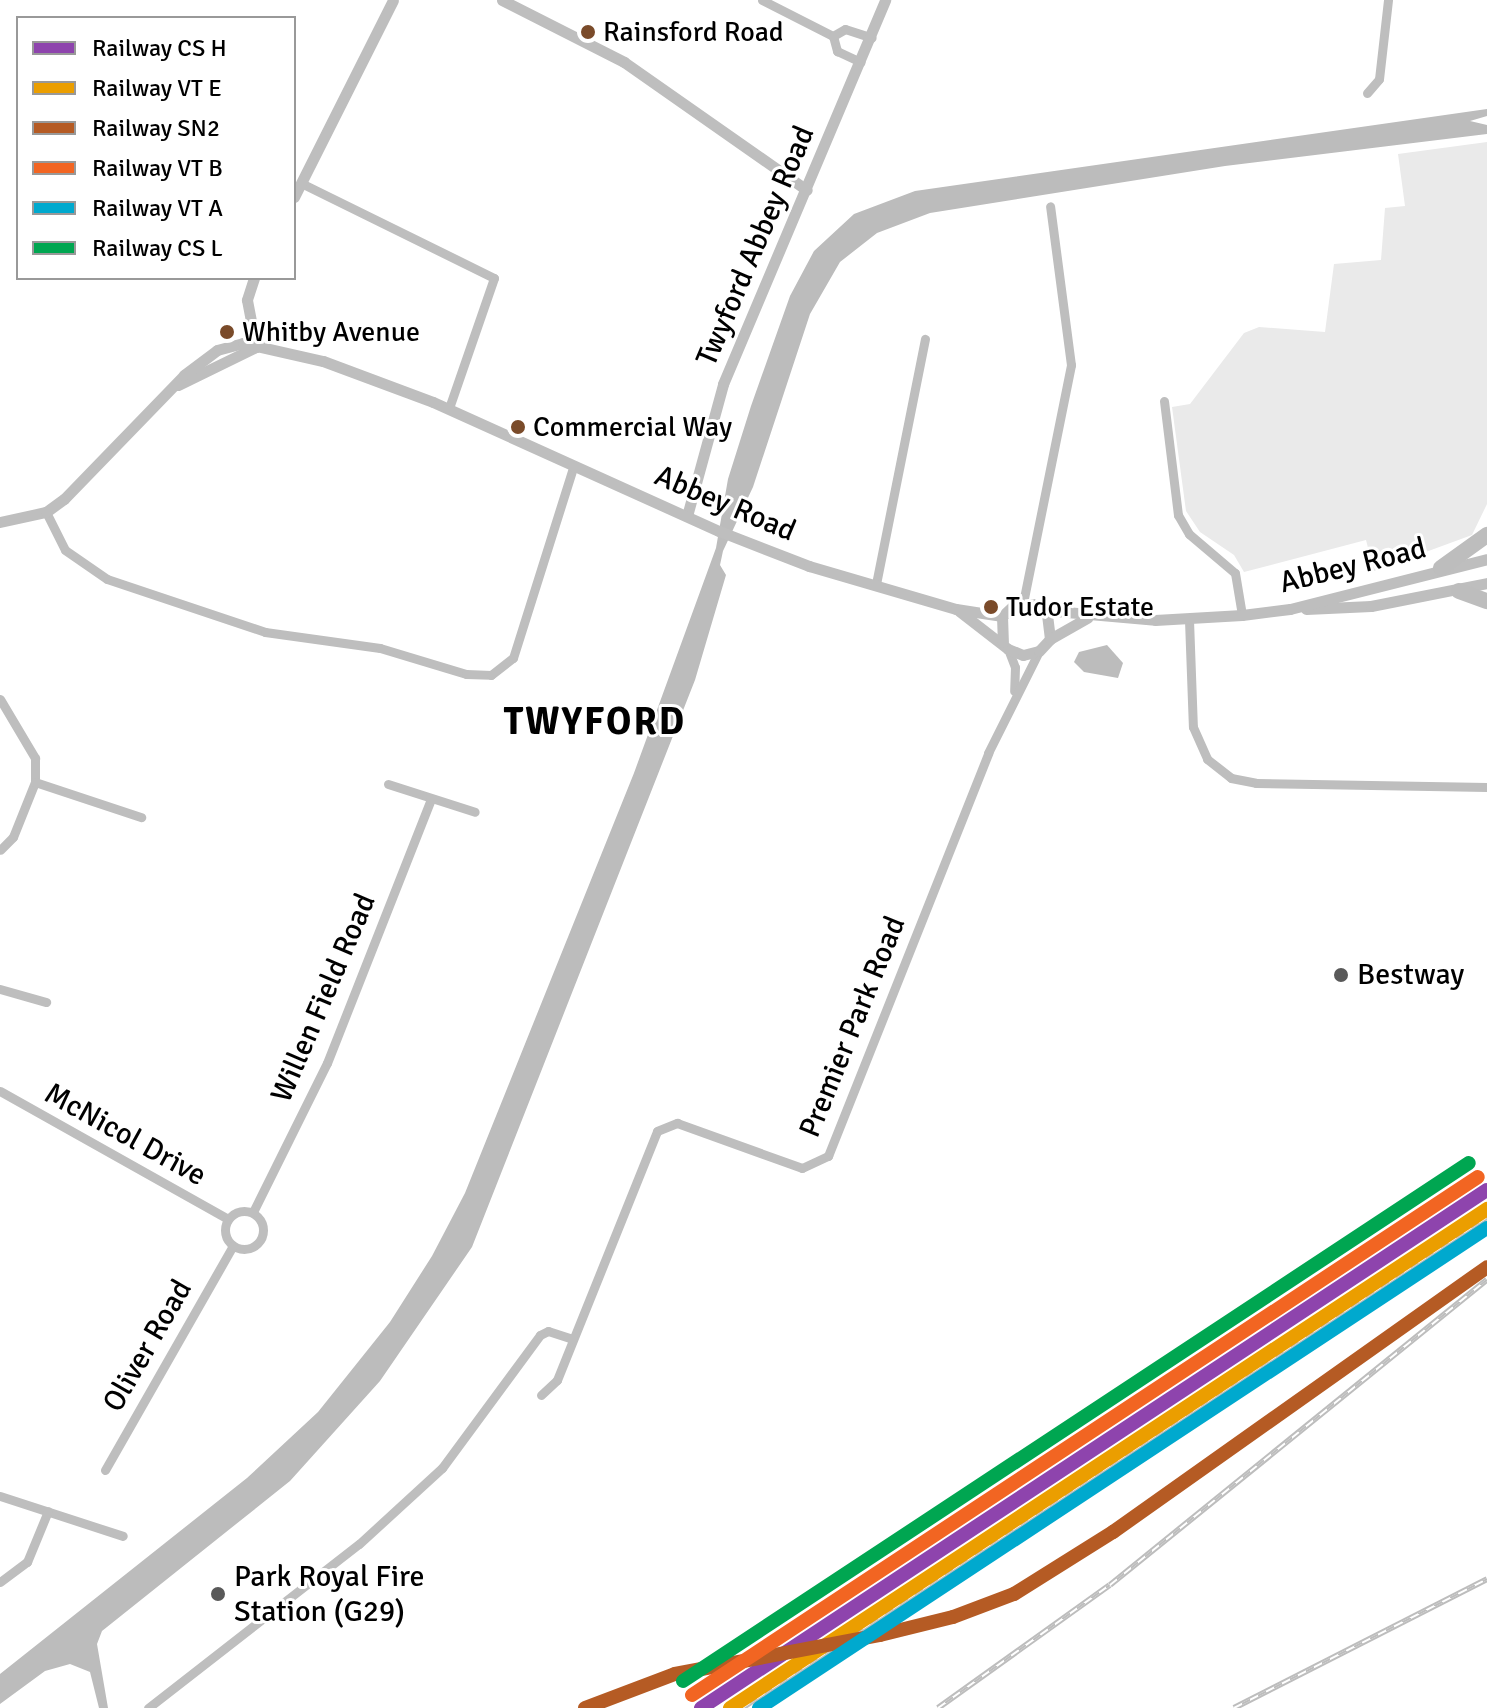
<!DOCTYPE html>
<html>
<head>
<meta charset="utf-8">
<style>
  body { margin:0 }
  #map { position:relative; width:1487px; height:1708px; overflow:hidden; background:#fff; font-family:Signika,sans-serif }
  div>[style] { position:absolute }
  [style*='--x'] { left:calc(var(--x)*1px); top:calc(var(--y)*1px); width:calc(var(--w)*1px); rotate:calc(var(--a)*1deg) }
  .green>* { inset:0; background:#eaeaea }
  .water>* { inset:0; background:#bcbcbc }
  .minor>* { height:9px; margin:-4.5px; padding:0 4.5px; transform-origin:4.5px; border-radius:4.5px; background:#bebebe }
  .minor>.ring { margin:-4.5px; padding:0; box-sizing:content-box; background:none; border:9px solid #bebebe; border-radius:50% }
  .tertiary>* { height:11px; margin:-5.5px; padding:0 5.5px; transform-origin:5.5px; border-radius:5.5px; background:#bebebe }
  .trunk>* { height:16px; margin:-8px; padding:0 8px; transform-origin:8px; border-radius:8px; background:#bdbdbd }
  .rail>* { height:6px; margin-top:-3px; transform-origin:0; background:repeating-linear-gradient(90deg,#fff 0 9px,#bdbdbd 0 18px); box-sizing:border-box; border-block:2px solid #bdbdbd }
  .rail-1>* { height:14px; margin:-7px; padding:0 7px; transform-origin:7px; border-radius:7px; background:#8e44ad }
  .rail-2>* { height:14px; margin:-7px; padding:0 7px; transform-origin:7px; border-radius:7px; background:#eb9e00 }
  .rail-3>* { height:14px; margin:-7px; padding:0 7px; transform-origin:7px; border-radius:7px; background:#b55b24 }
  .rail-4>* { height:14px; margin:-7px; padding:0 7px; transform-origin:7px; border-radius:7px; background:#f26522 }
  .rail-5>* { height:14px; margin:-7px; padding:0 7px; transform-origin:7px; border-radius:7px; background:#00a9ce }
  .rail-6>* { height:14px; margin:-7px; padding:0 7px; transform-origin:7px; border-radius:7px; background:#00a651 }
  .dots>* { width:22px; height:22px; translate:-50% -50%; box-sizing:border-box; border:4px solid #fff; border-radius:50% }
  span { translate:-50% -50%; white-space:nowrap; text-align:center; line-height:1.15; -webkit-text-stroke:6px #fff; paint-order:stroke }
  .bus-label { font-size:28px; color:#000 }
  .left { translate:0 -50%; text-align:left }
  .street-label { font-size:30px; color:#000 }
  .poi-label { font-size:30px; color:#000 }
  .district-label { font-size:38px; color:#000; font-weight:700; letter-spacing:2px }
  .legend { position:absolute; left:16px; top:16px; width:280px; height:264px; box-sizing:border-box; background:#fff; border:2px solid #999; margin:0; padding:10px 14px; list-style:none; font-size:24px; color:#000 }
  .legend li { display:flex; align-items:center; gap:16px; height:40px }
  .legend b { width:40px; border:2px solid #999 }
</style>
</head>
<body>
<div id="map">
  <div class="green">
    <i style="clip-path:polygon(1487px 142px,1487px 504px,1472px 535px,1374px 571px,1366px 540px,1244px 572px,1234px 555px,1200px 532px,1186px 511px,1172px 407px,1190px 404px,1244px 333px,1259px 327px,1325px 332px,1334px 264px,1381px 260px,1385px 208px,1405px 206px,1398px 154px)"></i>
  </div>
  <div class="water">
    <i style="clip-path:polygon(1487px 109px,1487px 116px,1470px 121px,1487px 125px,1487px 134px,1225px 166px,930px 213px,877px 233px,840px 262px,810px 314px,753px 487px,723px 551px,720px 565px,726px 575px,695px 680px,472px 1247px,380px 1381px,290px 1481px,102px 1631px,97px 1644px,108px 1708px,99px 1708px,90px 1672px,70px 1664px,45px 1671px,0 1704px,0 1674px,247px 1478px,318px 1412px,390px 1322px,432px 1256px,465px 1193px,634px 773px,716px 548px,728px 479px,751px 406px,790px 296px,814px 251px,854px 214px,915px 191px)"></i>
    <i style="clip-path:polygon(1107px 645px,1123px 663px,1118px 678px,1084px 672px,1074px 662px,1079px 652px)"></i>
  </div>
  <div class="minor">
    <i style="--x:762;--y:0;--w:80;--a:26.9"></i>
    <i style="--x:833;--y:36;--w:16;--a:75"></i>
    <i style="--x:837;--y:51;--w:26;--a:25"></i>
    <i style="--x:833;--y:36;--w:14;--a:-30"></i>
    <i style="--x:845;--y:29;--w:28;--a:18"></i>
    <i style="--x:1367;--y:93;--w:18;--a:-49"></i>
    <i style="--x:1379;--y:79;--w:80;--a:-83.5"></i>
    <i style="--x:301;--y:183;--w:215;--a:26.2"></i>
    <i style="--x:494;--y:278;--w:138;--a:109.1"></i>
    <i style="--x:1164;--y:401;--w:115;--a:83"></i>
    <i style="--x:1178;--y:515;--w:22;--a:60"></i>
    <i style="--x:1189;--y:534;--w:60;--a:40.3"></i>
    <i style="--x:1235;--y:573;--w:43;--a:80.5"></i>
    <i style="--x:46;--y:512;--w:42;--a:63.4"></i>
    <i style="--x:65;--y:550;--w:51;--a:34.6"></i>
    <i style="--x:107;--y:579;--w:167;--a:18.5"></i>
    <i style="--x:265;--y:632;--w:116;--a:7.9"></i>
    <i style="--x:380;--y:648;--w:90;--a:16.8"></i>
    <i style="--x:466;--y:674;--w:25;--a:2"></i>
    <i style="--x:491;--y:675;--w:28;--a:-38"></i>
    <i style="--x:513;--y:658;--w:202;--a:-72.5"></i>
    <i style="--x:876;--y:584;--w:250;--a:-78.7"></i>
    <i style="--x:1023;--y:603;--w:243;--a:-78.6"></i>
    <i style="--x:1071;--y:365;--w:160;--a:-97.5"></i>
    <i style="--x:1189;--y:620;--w:107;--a:87.9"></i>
    <i style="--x:1193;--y:727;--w:35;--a:66"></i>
    <i style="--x:1207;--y:759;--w:31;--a:38"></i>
    <i style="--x:1231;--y:778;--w:25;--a:11"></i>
    <i style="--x:1256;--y:783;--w:231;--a:1"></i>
    <i style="--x:1008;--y:649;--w:19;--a:69"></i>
    <i style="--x:1015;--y:667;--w:24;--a:92"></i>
    <i style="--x:0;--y:699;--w:69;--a:59.3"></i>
    <i style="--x:35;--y:758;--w:24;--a:90"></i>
    <i style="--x:35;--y:782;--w:59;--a:111.8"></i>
    <i style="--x:13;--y:837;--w:18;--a:135"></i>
    <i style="--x:35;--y:782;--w:112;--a:18.3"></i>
    <i style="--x:388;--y:784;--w:91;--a:17.8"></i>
    <i style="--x:0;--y:989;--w:48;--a:15.8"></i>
    <i style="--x:0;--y:1091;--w:261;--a:29.3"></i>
    <i class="ring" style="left:225px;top:1211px;width:29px;height:29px"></i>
    <i style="--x:253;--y:1212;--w:166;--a:-63.6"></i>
    <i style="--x:327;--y:1063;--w:284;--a:-68.5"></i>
    <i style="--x:541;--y:1395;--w:22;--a:-43"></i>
    <i style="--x:557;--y:1380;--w:268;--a:-68.1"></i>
    <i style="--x:657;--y:1131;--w:22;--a:-22"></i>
    <i style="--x:677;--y:1123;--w:133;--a:19.8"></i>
    <i style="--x:802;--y:1168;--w:29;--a:-25"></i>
    <i style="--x:828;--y:1156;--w:434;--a:-68.3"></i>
    <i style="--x:988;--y:753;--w:114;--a:-63.4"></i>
    <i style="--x:105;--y:1470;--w:258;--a:-60.3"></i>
    <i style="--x:0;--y:1496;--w:129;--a:18"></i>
    <i style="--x:0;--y:1582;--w:34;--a:-37"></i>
    <i style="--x:27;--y:1562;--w:55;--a:-67.6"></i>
    <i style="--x:148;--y:1708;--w:267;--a:-37.9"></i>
    <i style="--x:359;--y:1544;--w:113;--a:-42.5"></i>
    <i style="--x:442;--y:1468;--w:165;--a:-53.6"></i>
    <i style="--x:540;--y:1335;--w:9;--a:-27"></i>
    <i style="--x:548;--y:1331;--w:26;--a:18"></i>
  </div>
  <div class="tertiary">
    <i style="--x:502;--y:0;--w:137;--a:26.9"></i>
    <i style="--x:624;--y:62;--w:223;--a:35"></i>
    <i style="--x:294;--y:197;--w:220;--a:-63.3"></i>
    <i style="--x:254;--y:278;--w:23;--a:108"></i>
    <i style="--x:247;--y:300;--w:48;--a:79.2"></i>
    <i style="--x:178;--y:385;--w:87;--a:-26"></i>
    <i style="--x:687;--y:516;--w:137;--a:-74.7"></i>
    <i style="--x:723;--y:384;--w:417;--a:-67.1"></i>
    <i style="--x:0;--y:522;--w:47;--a:-12.3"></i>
    <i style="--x:46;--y:512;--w:22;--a:-36"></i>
    <i style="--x:64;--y:499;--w:173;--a:-45.9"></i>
    <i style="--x:184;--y:375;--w:41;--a:-37.1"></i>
    <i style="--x:217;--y:350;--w:27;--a:-15"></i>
    <i style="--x:243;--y:343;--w:82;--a:12.7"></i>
    <i style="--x:323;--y:361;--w:117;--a:20.4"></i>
    <i style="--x:433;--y:402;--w:314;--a:24.3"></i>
    <i style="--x:719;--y:531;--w:97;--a:21.3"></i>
    <i style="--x:809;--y:566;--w:153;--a:16.3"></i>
    <i style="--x:956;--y:609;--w:47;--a:8.7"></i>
    <i style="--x:1306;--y:609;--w:65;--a:-2.6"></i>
    <i style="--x:1371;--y:606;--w:118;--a:-11.2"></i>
    <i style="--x:1044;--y:610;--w:111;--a:5.1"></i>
    <i style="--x:1155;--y:620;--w:87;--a:-3.3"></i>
    <i style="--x:1242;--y:615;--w:48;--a:-7.1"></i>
    <i style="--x:1290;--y:609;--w:203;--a:-14.2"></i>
    <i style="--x:959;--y:611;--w:62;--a:37.8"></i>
    <i style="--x:1008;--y:649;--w:16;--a:22"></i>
    <i style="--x:1023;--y:655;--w:16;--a:-14"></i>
    <i style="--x:1039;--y:651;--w:16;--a:-47"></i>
    <i style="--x:1050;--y:639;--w:25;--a:-97"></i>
    <i style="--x:1047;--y:614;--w:18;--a:-146"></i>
    <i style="--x:1032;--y:604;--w:18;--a:177"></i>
    <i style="--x:1014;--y:605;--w:16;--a:137"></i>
    <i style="--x:1002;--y:616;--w:26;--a:88"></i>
    <i style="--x:1050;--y:639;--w:43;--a:-29.6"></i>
  </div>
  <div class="trunk">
    <i style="--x:1441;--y:568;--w:57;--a:-35.7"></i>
    <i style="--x:1459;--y:591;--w:30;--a:20"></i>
  </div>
  <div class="rail">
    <i style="--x:742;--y:1708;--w:892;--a:-33.39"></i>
    <i style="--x:938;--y:1708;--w:211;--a:-35.6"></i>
    <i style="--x:1110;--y:1585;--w:485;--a:-39"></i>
    <i style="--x:1234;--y:1708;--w:284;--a:-27"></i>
  </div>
  <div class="rail-1">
    <i style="--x:701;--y:1708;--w:941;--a:-33.39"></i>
  </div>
  <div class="rail-2">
    <i style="--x:730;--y:1708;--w:907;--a:-33.39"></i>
  </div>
  <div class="rail-3">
    <i style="--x:585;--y:1708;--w:96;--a:-20.7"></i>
    <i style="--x:675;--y:1674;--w:209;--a:-10.8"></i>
    <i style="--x:880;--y:1635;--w:75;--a:-13.9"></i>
    <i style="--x:953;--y:1617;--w:65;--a:-20.7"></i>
    <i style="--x:1014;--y:1594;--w:117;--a:-32.1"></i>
    <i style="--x:1113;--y:1532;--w:458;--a:-35.3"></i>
  </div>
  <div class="rail-4">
    <i style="--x:692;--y:1695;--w:941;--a:-33.39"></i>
  </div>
  <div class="rail-5">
    <i style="--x:759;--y:1708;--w:872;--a:-33.4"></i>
  </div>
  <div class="rail-6">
    <i style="--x:683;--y:1681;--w:941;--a:-33.39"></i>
  </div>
  <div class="dots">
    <i style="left:588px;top:32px;background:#7a4b2a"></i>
    <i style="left:227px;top:332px;background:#7a4b2a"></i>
    <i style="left:518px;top:427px;background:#7a4b2a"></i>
    <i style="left:991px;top:607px;background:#7a4b2a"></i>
    <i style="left:1341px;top:975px;background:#595959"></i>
    <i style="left:218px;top:1594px;background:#595959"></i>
  </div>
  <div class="bus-label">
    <span class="left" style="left:603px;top:32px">Rainsford Road</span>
    <span class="left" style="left:242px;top:332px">Whitby Avenue</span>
    <span class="left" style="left:533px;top:427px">Commercial Way</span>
    <span class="left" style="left:1006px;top:607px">Tudor Estate</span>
  </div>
  <div class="street-label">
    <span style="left:756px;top:246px;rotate:-67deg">Twyford Abbey Road</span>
    <span style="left:725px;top:504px;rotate:23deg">Abbey Road</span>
    <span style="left:1353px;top:566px;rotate:-14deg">Abbey Road</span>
    <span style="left:324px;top:998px;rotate:-67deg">Willen Field Road</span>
    <span style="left:853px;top:1027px;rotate:-68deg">Premier Park Road</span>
    <span style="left:125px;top:1135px;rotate:29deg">McNicol Drive</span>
    <span style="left:148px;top:1346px;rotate:-60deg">Oliver Road</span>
  </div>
  <div class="poi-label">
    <span class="left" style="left:1357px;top:975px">Bestway</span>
    <span class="left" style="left:234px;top:1594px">Park Royal Fire<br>Station (G29)</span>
  </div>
  <div class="district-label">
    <span style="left:595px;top:722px">TWYFORD</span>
  </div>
  <ul class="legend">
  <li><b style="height:10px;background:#8e44ad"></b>Railway CS H</li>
  <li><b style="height:10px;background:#eb9e00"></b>Railway VT E</li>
  <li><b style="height:10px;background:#b55b24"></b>Railway SN2</li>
  <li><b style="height:10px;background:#f26522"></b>Railway VT B</li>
  <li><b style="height:10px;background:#00a9ce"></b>Railway VT A</li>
  <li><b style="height:10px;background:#00a651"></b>Railway CS L</li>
  </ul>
</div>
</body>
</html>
